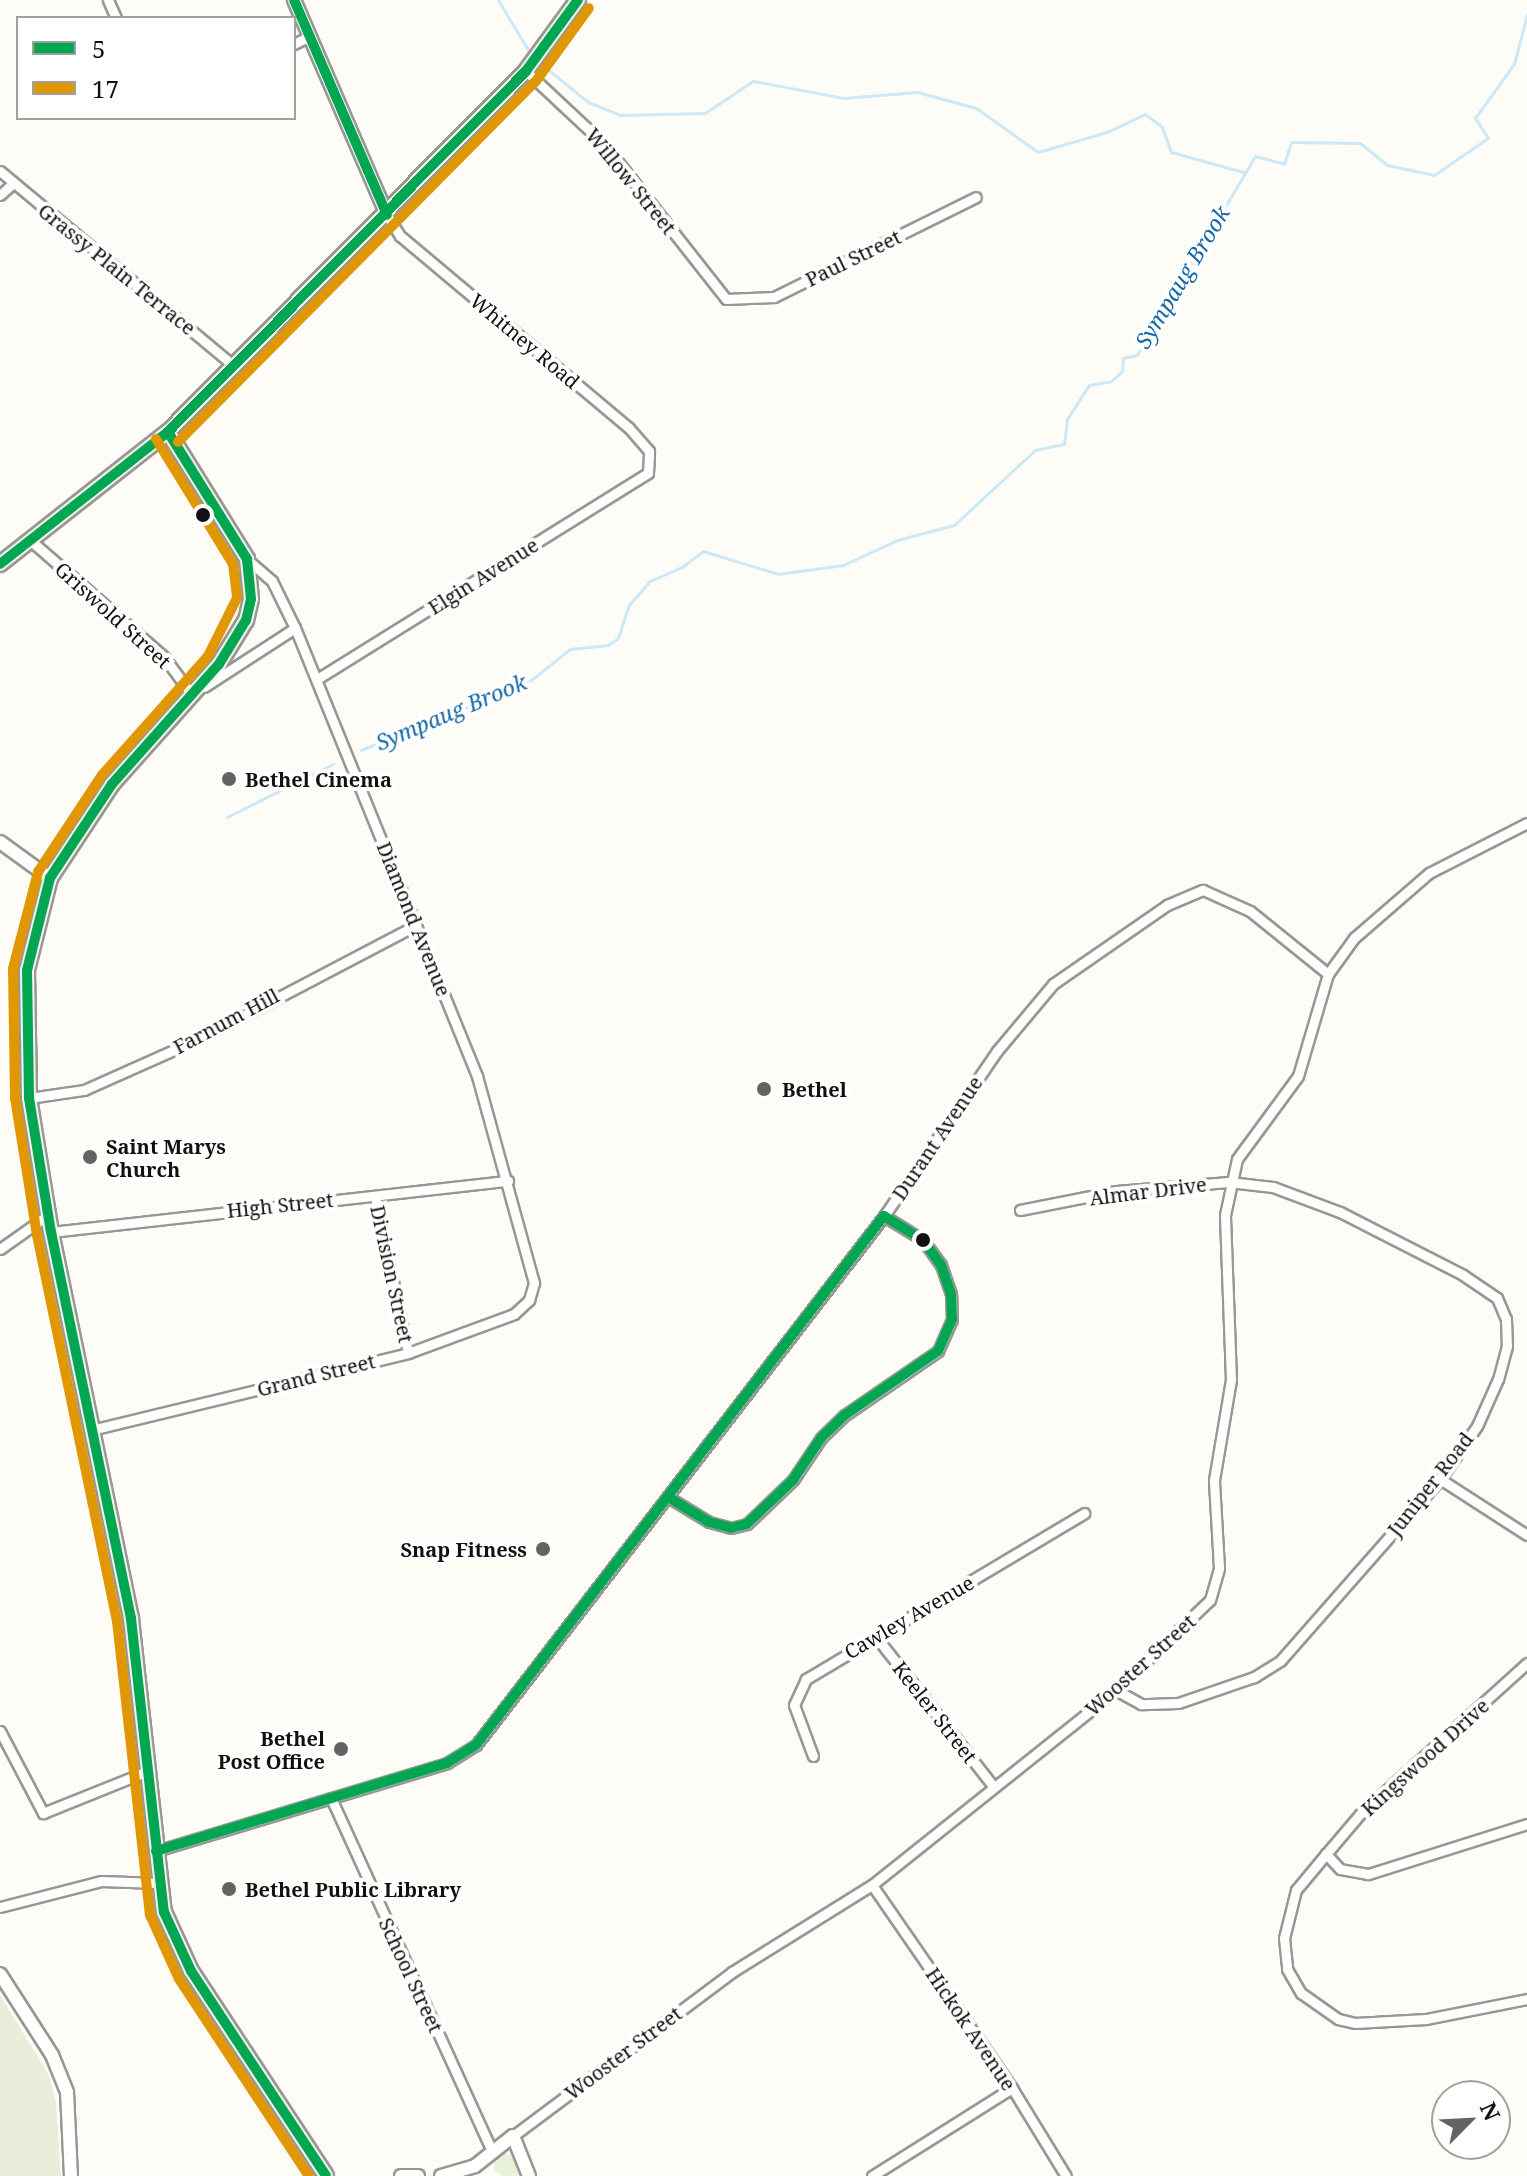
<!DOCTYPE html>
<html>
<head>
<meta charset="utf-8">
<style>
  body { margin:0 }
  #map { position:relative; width:1527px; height:2176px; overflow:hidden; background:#fdfcf7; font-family:"Noto Serif",serif }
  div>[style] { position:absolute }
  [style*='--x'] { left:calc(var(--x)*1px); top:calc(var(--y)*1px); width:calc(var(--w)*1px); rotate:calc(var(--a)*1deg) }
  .green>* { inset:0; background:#e7f3d7 }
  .cemetery>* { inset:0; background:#e9eedb }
  .stream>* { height:3px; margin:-1.5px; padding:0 1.5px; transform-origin:1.5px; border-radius:1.5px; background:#cde8f7 }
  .roads { filter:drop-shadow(2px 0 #979795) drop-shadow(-2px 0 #979795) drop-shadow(0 2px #979795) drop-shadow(0 -2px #979795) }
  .minor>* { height:9px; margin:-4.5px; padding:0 4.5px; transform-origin:4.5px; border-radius:4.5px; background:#fffffe }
  .tertiary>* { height:12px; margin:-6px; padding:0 6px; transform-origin:6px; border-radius:6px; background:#fffffe }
  .secondary>* { height:14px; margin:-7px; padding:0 7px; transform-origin:7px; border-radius:7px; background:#f6f4eb }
  .bus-1>* { height:10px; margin:-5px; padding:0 5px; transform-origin:5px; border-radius:5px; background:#00a651 }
  .bus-2>* { height:10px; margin:-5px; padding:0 5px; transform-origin:5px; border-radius:5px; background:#e09702 }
  .dots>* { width:22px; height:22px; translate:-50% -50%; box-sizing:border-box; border:4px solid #fff; border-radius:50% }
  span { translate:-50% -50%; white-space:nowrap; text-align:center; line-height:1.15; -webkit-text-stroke:8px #fff; paint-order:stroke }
  .street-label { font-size:20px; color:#111 }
  .poi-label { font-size:20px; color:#111; font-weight:700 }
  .left { translate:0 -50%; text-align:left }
  .right { translate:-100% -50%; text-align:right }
  .water-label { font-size:22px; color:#1768a6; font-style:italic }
  .legend { position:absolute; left:16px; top:16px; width:280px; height:104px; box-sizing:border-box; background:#fff; border:2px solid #a0a0a0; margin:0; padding:10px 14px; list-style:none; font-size:24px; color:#111 }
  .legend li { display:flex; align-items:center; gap:16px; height:40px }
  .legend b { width:40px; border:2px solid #a0a0a0 }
  .north { position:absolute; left:1431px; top:2080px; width:80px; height:80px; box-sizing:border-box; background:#fff; border:2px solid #a0a0a0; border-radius:50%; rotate:66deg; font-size:22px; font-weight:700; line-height:32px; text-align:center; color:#111 }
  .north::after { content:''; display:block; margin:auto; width:28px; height:36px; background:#646362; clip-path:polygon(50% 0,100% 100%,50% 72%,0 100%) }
</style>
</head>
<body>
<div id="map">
  <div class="green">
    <i style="clip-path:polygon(505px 2153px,514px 2156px,522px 2176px,502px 2176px,494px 2170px,494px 2161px)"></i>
  </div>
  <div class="cemetery">
    <i style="clip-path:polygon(0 1995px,49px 2075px,56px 2102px,61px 2176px,0 2176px)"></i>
  </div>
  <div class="stream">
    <i style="--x:498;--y:0;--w:64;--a:59"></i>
    <i style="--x:540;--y:63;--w:62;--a:39.1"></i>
    <i style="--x:588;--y:102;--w:35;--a:22"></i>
    <i style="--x:621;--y:115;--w:84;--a:-1.4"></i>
    <i style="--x:705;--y:113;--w:58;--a:-33.7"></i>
    <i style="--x:753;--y:81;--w:93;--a:10.6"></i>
    <i style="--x:844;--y:98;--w:73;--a:-4.7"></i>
    <i style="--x:917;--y:92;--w:61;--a:15.2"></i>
    <i style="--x:976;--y:108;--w:76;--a:35.4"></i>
    <i style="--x:1038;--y:152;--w:72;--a:-16.2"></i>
    <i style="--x:1107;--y:132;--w:42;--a:-25.3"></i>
    <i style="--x:1145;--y:114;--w:21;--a:37"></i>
    <i style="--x:1162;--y:127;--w:27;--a:70"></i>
    <i style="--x:1171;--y:152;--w:75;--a:15.5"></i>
    <i style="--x:361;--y:750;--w:183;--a:-22.2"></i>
    <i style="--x:530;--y:681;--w:51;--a:-38.7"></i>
    <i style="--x:570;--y:649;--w:38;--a:-6"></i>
    <i style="--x:608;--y:645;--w:12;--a:-35"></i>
    <i style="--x:618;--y:638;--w:35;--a:-72"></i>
    <i style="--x:629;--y:605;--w:32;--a:-49"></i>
    <i style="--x:650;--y:581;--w:35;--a:-24"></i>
    <i style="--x:682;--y:567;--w:26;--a:-37"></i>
    <i style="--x:703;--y:551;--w:78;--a:17"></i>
    <i style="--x:778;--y:574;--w:66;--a:-7.9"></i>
    <i style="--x:843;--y:565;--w:60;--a:-24.8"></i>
    <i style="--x:897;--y:540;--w:59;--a:-14.7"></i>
    <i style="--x:954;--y:525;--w:110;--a:-42.8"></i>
    <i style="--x:1035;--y:450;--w:30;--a:-12"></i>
    <i style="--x:1064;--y:444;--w:25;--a:-83"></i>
    <i style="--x:1067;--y:419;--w:40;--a:-57.1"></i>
    <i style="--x:1089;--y:385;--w:22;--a:-10"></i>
    <i style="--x:1111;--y:381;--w:15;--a:-42"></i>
    <i style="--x:1122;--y:371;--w:13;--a:-86"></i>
    <i style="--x:1123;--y:358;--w:14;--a:-12"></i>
    <i style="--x:1137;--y:355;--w:231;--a:-59.3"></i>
    <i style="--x:1255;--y:156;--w:30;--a:15"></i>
    <i style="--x:1284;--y:164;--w:23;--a:-72"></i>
    <i style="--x:1291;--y:142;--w:69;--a:0.8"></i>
    <i style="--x:1360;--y:143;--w:35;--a:39"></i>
    <i style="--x:1387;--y:165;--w:48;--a:12"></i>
    <i style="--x:1434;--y:175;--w:65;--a:-34.4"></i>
    <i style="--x:1488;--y:138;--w:24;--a:-123"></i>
    <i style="--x:1475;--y:118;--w:67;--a:-54.2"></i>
    <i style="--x:1514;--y:64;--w:52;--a:-75.4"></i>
    <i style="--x:227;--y:817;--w:119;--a:-26.6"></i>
  </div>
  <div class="roads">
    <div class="minor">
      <i style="--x:108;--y:0;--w:20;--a:66"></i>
      <i style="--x:294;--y:44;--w:18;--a:-27"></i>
      <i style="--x:526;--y:71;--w:107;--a:43.1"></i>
      <i style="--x:604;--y:144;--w:197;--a:51.8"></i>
      <i style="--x:726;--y:299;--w:48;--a:-2.4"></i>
      <i style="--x:774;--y:297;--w:225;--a:-26.3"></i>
      <i style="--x:0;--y:171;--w:306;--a:39.8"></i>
      <i style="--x:0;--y:195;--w:15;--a:-42"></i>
      <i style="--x:30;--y:540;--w:178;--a:41.1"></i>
      <i style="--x:164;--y:657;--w:47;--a:53.6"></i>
      <i style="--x:317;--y:679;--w:390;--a:-31.9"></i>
      <i style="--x:648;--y:473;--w:22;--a:-87"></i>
      <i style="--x:649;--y:451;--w:30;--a:-131"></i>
      <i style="--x:629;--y:428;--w:299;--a:-140"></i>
      <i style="--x:400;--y:236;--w:25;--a:-122"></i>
      <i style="--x:204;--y:687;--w:108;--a:-33"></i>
      <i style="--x:29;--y:1098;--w:56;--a:-8.3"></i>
      <i style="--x:84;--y:1090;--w:128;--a:-24"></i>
      <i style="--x:201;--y:1038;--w:243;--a:-27.7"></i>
      <i style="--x:375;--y:1196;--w:160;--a:78.1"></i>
      <i style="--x:1020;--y:1210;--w:98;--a:-11.2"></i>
      <i style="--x:1116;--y:1191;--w:113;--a:-4.6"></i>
      <i style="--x:1229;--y:1182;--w:44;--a:6.5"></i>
      <i style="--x:1273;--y:1187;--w:72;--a:20.5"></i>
      <i style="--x:1340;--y:1212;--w:138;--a:27.1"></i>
      <i style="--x:1463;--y:1275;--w:41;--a:34.1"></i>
      <i style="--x:1497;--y:1298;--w:23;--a:67"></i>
      <i style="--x:1506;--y:1319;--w:27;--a:88"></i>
      <i style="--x:1507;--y:1346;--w:34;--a:105"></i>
      <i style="--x:1498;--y:1379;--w:51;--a:114.1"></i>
      <i style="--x:1477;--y:1426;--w:65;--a:124.9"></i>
      <i style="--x:1440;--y:1479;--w:242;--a:131.3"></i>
      <i style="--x:1280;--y:1661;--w:31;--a:148"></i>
      <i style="--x:1254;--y:1677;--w:80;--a:161.1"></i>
      <i style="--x:1178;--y:1703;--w:37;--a:178"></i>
      <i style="--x:1141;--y:1704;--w:29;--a:-151"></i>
      <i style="--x:51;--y:1232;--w:460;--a:-6.4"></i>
      <i style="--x:0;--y:1249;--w:59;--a:-35.3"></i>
      <i style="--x:95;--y:1429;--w:322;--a:-13.6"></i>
      <i style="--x:408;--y:1353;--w:113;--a:-20.2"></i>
      <i style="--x:514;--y:1314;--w:21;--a:-43"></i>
      <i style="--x:529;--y:1300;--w:18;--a:-74"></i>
      <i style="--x:534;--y:1283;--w:215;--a:-105.4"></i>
      <i style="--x:477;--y:1076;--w:484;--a:-112.1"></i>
      <i style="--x:295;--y:628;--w:52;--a:-116.1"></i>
      <i style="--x:272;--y:581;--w:33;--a:-139"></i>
      <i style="--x:1440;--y:1479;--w:103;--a:32.8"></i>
      <i style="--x:668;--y:1497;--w:48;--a:31.4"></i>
      <i style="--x:709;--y:1522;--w:23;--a:15"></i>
      <i style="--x:731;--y:1528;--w:16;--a:-14"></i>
      <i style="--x:747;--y:1524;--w:64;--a:-43.7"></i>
      <i style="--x:793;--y:1480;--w:50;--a:-56.3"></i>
      <i style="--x:821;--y:1438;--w:33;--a:-44"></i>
      <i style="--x:845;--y:1415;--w:113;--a:-34.5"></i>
      <i style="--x:938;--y:1351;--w:34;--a:-66"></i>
      <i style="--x:952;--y:1320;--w:26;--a:-92"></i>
      <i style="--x:951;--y:1294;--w:31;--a:-109"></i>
      <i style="--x:941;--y:1265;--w:31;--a:-126"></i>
      <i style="--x:923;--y:1240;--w:46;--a:-148.4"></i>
      <i style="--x:877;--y:1638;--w:188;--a:51.9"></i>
      <i style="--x:0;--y:1731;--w:93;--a:62.3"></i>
      <i style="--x:43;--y:1813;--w:115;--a:-21.9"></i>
      <i style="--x:813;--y:1756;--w:54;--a:-110.4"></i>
      <i style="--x:794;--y:1705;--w:29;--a:-65"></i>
      <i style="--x:806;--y:1679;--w:324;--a:-30.8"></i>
      <i style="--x:331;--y:1798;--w:389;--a:65.5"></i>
      <i style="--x:1527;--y:1824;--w:167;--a:162.5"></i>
      <i style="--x:1368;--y:1874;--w:28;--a:-170"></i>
      <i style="--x:1340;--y:1869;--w:21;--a:-133"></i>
      <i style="--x:1326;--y:1854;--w:47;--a:129.8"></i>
      <i style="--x:1296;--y:1890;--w:49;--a:104"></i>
      <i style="--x:1284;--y:1938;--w:31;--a:84"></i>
      <i style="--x:1287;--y:1969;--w:28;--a:60"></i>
      <i style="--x:1301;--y:1993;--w:45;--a:35.1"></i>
      <i style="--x:1338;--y:2019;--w:17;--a:13"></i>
      <i style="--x:1355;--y:2023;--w:71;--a:-3.2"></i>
      <i style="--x:1426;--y:2019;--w:103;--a:-11.2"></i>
      <i style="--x:156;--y:1851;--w:304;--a:-16.8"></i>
      <i style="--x:447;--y:1763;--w:34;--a:-32"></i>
      <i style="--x:476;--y:1745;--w:668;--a:-52.36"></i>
      <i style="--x:884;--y:1216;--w:200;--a:-55.6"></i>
      <i style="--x:997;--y:1051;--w:87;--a:-50.1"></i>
      <i style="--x:1053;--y:984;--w:139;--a:-34.7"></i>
      <i style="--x:1167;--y:905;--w:39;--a:-23"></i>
      <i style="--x:1203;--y:890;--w:51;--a:24.1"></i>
      <i style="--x:1250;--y:911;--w:100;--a:38.9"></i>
      <i style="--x:1326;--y:1854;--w:52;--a:-49.6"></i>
      <i style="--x:1360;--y:1814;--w:225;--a:-42.1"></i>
      <i style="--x:872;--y:1885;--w:247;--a:55.4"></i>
      <i style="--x:1012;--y:2088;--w:103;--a:58.5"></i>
      <i style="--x:0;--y:1907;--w:104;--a:-14.4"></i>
      <i style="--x:101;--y:1881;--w:57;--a:2"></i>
      <i style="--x:513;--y:2136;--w:274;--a:-36.8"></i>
      <i style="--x:732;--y:1972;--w:165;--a:-31.9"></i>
      <i style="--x:872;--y:1885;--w:312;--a:-38.6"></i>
      <i style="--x:1116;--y:1690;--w:130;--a:-43.8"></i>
      <i style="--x:1210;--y:1600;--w:33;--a:-74"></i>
      <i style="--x:1219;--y:1568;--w:88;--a:-93.3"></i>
      <i style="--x:1214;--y:1480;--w:101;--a:-80.4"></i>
      <i style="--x:1231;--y:1380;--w:165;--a:-92.1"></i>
      <i style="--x:1225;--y:1215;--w:57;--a:-77.9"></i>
      <i style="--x:1237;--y:1159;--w:103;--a:-53.7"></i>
      <i style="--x:1298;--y:1076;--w:106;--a:-73.6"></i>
      <i style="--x:1328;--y:974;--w:44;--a:-54.2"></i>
      <i style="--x:1354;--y:938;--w:99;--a:-40.9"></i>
      <i style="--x:1429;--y:873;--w:110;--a:-27"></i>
      <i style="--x:872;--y:2176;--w:165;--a:-32.2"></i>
    </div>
    <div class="tertiary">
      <i style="--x:294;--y:0;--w:234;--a:66.6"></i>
      <i style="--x:0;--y:842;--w:62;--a:35.8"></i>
      <i style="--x:0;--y:1974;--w:96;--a:57.3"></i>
      <i style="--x:52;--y:2055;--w:40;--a:68"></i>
      <i style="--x:67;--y:2092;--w:84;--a:87.3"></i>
      <i style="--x:401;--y:2176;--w:17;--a:0"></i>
      <i style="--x:441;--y:2176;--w:35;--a:-16"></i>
      <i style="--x:475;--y:2166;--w:48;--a:-38.3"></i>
      <i style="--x:513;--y:2136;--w:43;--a:68.2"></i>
    </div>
    <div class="secondary">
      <i style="--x:168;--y:432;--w:150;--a:58.1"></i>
      <i style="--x:247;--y:559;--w:40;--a:84.3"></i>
      <i style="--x:251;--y:599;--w:22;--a:103"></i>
      <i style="--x:246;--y:620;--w:52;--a:121.5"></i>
      <i style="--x:219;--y:664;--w:161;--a:131.7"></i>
      <i style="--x:112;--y:784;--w:113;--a:123.4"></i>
      <i style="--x:50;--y:878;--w:95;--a:104"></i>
      <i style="--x:27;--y:970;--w:128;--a:89.1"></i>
      <i style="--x:29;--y:1098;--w:136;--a:80.7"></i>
      <i style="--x:51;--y:1232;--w:395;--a:78.3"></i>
      <i style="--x:131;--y:1619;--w:295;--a:83.6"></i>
      <i style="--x:164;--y:1912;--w:65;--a:65.4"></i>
      <i style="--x:191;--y:1971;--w:245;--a:56.6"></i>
      <i style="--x:0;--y:564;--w:214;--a:-38.2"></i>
      <i style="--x:168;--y:432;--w:508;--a:-45.24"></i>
      <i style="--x:526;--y:71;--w:88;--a:-53.8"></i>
    </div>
  </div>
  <div class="bus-1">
    <i style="--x:294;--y:0;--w:234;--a:66.6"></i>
    <i style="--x:168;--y:432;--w:150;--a:58.1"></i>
    <i style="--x:247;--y:559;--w:40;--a:84.3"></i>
    <i style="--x:251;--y:599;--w:22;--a:103"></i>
    <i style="--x:246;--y:620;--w:52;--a:121.5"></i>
    <i style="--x:219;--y:664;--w:161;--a:131.7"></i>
    <i style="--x:112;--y:784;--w:113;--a:123.4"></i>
    <i style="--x:50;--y:878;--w:95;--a:104"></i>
    <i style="--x:27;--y:970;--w:128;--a:89.1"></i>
    <i style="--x:29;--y:1098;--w:136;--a:80.7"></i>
    <i style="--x:51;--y:1232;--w:395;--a:78.3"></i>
    <i style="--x:131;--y:1619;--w:295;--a:83.6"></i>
    <i style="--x:164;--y:1912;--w:65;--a:65.4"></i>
    <i style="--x:191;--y:1971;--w:245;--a:56.6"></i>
    <i style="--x:0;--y:564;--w:214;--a:-38.2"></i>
    <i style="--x:168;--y:432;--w:508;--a:-45.24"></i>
    <i style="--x:526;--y:71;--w:88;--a:-53.8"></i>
    <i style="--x:668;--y:1497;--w:48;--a:31.4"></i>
    <i style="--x:709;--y:1522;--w:23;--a:15"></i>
    <i style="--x:731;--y:1528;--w:16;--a:-14"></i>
    <i style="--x:747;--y:1524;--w:64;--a:-43.7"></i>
    <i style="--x:793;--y:1480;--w:50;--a:-56.3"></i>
    <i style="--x:821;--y:1438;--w:33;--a:-44"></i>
    <i style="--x:845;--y:1415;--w:113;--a:-34.5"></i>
    <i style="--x:938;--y:1351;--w:34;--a:-66"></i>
    <i style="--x:952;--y:1320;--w:26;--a:-92"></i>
    <i style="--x:951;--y:1294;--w:31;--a:-109"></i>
    <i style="--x:941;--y:1265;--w:31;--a:-126"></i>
    <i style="--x:923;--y:1240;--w:46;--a:-148.4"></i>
    <i style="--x:156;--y:1851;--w:304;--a:-16.8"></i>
    <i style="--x:447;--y:1763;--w:34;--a:-32"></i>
    <i style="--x:476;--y:1745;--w:668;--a:-52.36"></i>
  </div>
  <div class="bus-2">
    <i style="--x:156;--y:439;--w:147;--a:58.4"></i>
    <i style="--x:233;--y:564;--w:34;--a:83"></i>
    <i style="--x:237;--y:598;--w:65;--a:116.6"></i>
    <i style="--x:208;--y:656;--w:159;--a:131.7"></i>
    <i style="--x:102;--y:775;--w:116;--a:123.4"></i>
    <i style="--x:38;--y:872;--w:100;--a:104.5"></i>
    <i style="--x:13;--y:969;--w:129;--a:89.1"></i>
    <i style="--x:15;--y:1098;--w:139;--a:80.9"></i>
    <i style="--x:37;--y:1235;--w:394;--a:78.3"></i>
    <i style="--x:117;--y:1621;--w:296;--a:83.6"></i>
    <i style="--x:150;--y:1915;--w:70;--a:65.6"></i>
    <i style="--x:179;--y:1979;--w:236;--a:56.6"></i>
    <i style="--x:178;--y:442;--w:508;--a:-45.24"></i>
    <i style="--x:536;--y:81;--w:90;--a:-54"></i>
  </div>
  <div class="dots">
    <i style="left:203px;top:515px;background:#111"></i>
    <i style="left:229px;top:779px;background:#646362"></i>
    <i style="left:764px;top:1089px;background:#646362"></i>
    <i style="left:90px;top:1157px;background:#646362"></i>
    <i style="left:923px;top:1240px;background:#111"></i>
    <i style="left:543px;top:1549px;background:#646362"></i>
    <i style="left:341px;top:1749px;background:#646362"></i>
    <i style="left:229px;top:1889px;background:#646362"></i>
  </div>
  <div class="street-label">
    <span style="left:631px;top:181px;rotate:51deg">Willow Street</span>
    <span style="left:853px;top:258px;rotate:-26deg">Paul Street</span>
    <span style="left:117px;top:269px;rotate:39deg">Grassy Plain Terrace</span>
    <span style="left:525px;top:341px;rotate:40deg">Whitney Road</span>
    <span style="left:483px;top:576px;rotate:-32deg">Elgin Avenue</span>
    <span style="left:113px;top:615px;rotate:42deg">Griswold Street</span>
    <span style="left:414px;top:919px;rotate:68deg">Diamond Avenue</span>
    <span style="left:226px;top:1021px;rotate:-28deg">Farnum Hill</span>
    <span style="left:937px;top:1138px;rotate:-56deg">Durant Avenue</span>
    <span style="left:1148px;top:1191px;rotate:-7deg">Almar Drive</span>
    <span style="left:280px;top:1205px;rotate:-6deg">High Street</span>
    <span style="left:392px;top:1274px;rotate:78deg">Division Street</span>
    <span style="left:316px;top:1375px;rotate:-14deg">Grand Street</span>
    <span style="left:1430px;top:1484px;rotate:-52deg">Juniper Road</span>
    <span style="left:909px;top:1617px;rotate:-30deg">Cawley Avenue</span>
    <span style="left:1140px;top:1665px;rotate:-42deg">Wooster Street</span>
    <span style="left:935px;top:1712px;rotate:52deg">Keeler Street</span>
    <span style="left:1425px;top:1757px;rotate:-42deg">Kingswood Drive</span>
    <span style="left:411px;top:1975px;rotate:65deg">School Street</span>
    <span style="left:971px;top:2029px;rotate:56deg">Hickok Avenue</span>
    <span style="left:623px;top:2053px;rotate:-37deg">Wooster Street</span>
  </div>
  <div class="poi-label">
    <span class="left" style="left:245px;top:779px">Bethel Cinema</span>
    <span class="left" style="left:782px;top:1089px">Bethel</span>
    <span class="left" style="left:106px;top:1158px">Saint Marys<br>Church</span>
    <span class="right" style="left:527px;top:1549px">Snap Fitness</span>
    <span class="right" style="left:325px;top:1750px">Bethel<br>Post Office</span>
    <span class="left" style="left:245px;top:1889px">Bethel Public Library</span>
  </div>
  <div class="water-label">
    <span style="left:1182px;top:277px;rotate:-59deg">Sympaug Brook</span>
    <span style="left:451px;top:712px;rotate:-23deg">Sympaug Brook</span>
  </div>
  <ul class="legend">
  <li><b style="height:10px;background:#00a651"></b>5</li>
  <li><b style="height:10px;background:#e09702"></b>17</li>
  </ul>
  <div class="north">N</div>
</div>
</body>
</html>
